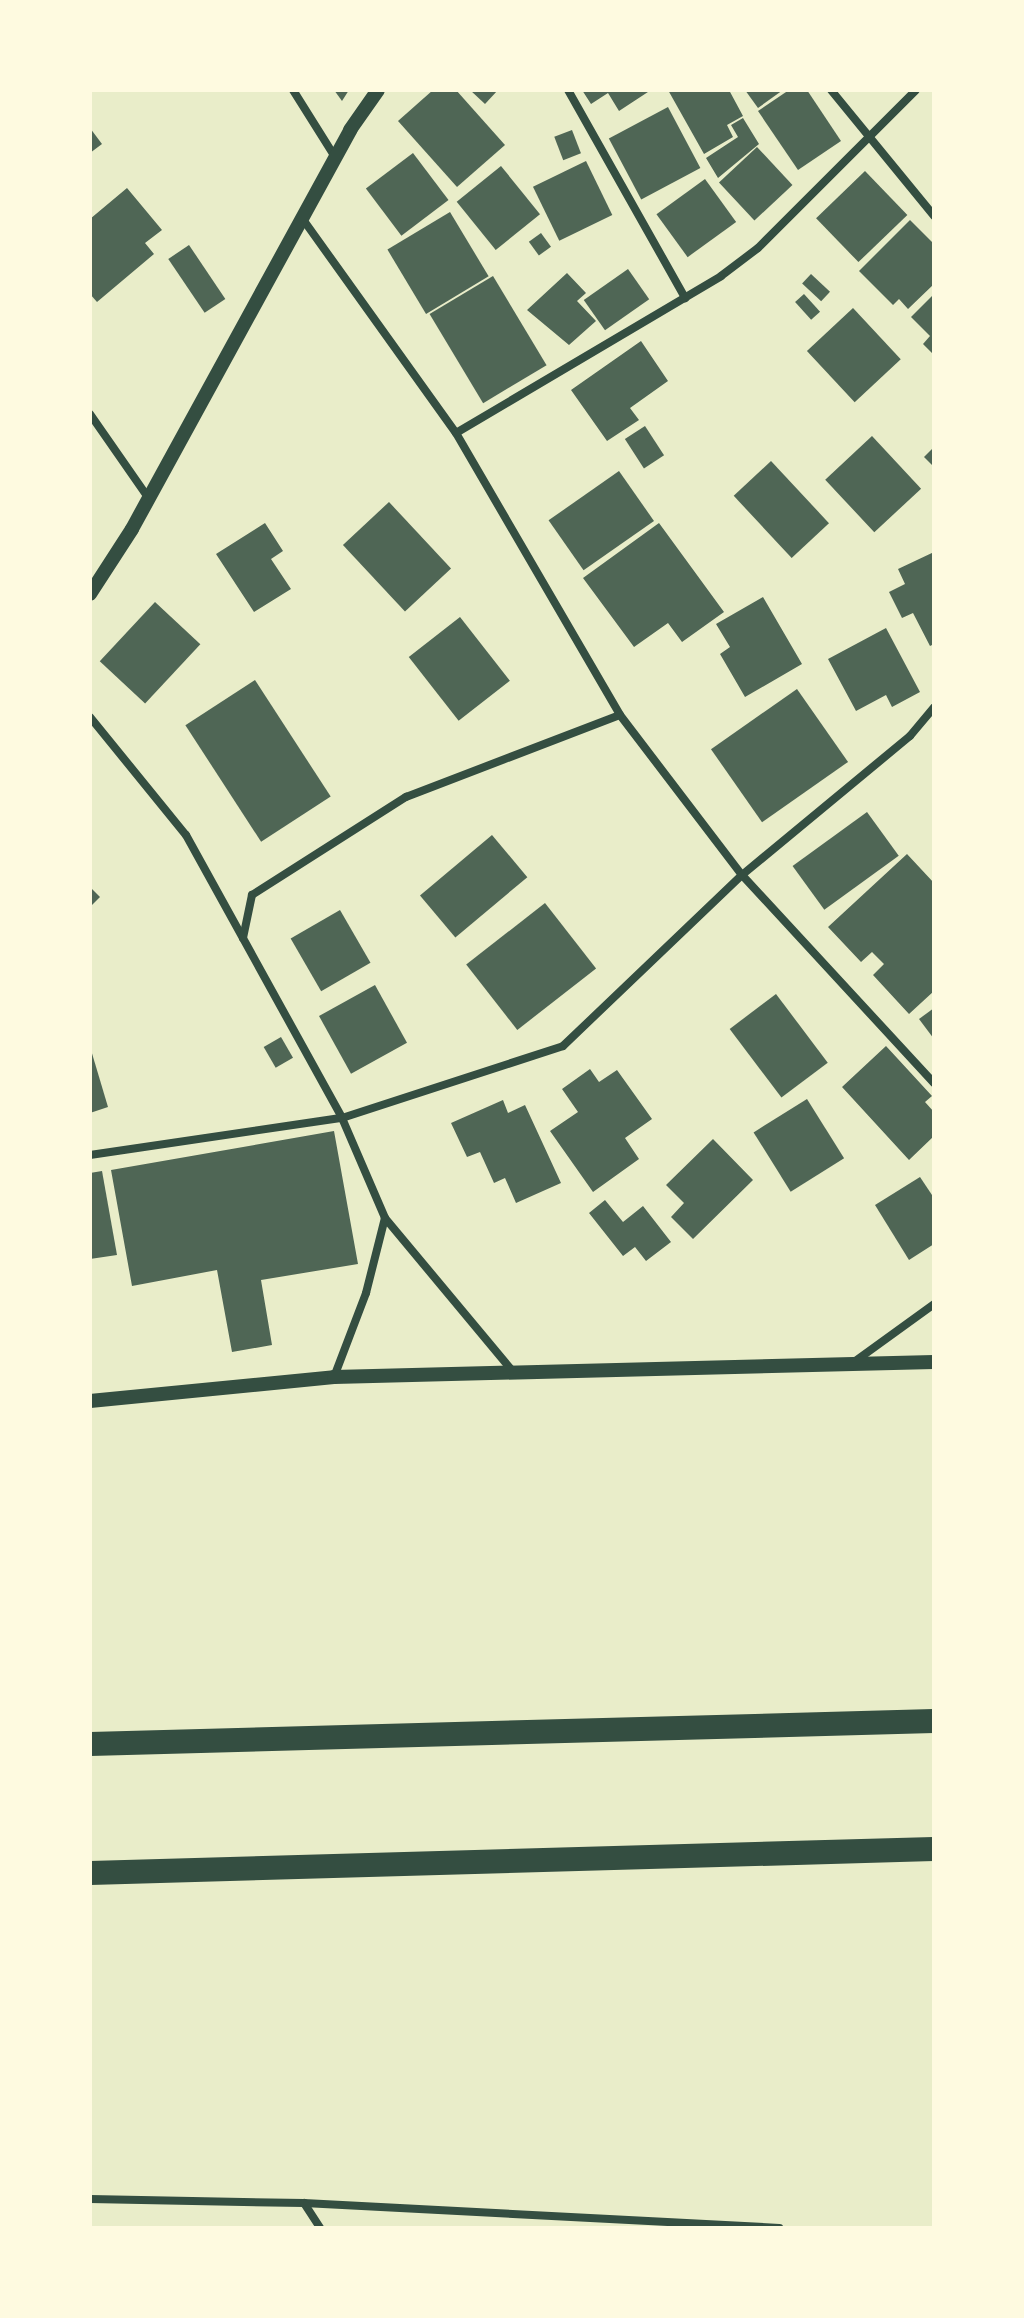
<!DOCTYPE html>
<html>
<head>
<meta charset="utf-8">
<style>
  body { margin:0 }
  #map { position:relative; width:1024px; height:2318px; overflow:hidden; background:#e9edc9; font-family:"PT Sans",sans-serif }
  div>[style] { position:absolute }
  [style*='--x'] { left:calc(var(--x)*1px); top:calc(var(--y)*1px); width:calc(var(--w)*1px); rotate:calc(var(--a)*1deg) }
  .building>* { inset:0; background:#4f6655; transform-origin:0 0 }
  .minor>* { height:8px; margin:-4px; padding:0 4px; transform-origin:4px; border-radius:4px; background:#344e41 }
  .tertiary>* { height:14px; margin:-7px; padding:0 7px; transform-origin:7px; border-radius:7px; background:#344e41 }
  .motorway>* { height:24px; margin:-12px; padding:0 12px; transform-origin:12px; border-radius:12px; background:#344e41 }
  span { translate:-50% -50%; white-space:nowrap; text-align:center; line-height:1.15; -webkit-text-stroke:8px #fefae0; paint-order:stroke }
  .frame { position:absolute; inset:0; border:92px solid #fefae0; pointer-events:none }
</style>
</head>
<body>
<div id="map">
  <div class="building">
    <i style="clip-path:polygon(334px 90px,349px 90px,342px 101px)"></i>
    <i style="clip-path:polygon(433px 90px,456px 90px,505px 145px,457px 187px,398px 121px)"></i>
    <i style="clip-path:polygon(470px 90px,498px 90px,485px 104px)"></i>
    <i style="clip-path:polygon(582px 90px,651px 90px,619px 111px,608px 93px,591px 104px)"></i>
    <i style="clip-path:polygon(668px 90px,729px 90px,743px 116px,727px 125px,733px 137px,704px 154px)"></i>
    <i style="clip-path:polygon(745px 90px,783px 90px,758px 108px)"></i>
    <i style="clip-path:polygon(789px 90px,807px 90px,841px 141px,798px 170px,758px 111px)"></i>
    <i style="left:668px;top:107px;width:69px;height:67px;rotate:62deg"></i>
    <i style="clip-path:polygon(743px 118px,759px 144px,718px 178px,706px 158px,738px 137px,731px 125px)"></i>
    <i style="clip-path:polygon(90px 128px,102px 144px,90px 153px)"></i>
    <i style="left:572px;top:130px;width:25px;height:19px;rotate:69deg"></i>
    <i style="left:757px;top:147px;width:52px;height:52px;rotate:47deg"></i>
    <i style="left:413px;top:153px;width:59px;height:59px;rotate:53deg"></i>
    <i style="left:586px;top:161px;width:60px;height:59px;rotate:64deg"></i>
    <i style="left:501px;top:166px;width:62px;height:57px;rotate:51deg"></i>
    <i style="left:865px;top:171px;width:61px;height:68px;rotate:46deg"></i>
    <i style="left:705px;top:179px;width:53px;height:60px;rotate:54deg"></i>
    <i style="clip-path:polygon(127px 188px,162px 230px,145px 243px,154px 254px,97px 302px,90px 294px,90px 219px)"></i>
    <i style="left:450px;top:212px;width:75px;height:73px;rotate:59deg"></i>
    <i style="clip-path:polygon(910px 220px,934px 244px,934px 284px,908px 309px,899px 299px,893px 305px,859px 271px)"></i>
    <i style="left:541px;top:233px;width:17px;height:15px;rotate:54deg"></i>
    <i style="left:189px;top:245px;width:65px;height:25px;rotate:56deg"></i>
    <i style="left:628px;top:269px;width:37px;height:54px;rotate:55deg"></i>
    <i style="clip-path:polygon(567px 273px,586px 293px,577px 301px,596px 321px,569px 345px,527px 310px)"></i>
    <i style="left:811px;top:274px;width:26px;height:13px;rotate:43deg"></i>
    <i style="left:493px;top:276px;width:104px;height:74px;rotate:59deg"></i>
    <i style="left:804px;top:294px;width:24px;height:12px;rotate:48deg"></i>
    <i style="clip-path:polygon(934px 294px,934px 355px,923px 344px,930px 336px,911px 317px)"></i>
    <i style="left:853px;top:308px;width:70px;height:63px;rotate:47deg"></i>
    <i style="clip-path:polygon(641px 341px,668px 381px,630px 408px,639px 420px,607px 441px,571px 390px)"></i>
    <i style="left:645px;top:426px;width:35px;height:24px;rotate:57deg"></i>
    <i style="left:872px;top:436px;width:72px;height:64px;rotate:47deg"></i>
    <i style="clip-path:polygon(934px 447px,934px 467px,924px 457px)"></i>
    <i style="left:771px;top:461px;width:85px;height:51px;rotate:47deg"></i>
    <i style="left:619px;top:471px;width:61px;height:86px;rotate:55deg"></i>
    <i style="left:389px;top:502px;width:91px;height:63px;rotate:47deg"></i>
    <i style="clip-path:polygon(265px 523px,283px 551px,271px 559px,291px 589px,254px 612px,216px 554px)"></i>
    <i style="clip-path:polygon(659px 523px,724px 612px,682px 642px,668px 623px,634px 647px,583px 578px)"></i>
    <i style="clip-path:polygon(934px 552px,934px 644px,930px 646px,913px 613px,902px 618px,889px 592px,905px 584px,898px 569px)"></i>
    <i style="clip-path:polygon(763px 597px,802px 664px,745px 697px,720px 654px,730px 647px,716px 624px)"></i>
    <i style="left:155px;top:602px;width:62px;height:81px;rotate:43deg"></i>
    <i style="left:460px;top:617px;width:81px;height:65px;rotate:52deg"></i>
    <i style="clip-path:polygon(886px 628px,920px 692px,892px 707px,886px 695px,856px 711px,828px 659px)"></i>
    <i style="left:255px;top:680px;width:139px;height:83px;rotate:57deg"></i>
    <i style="left:797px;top:689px;width:89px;height:105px;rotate:55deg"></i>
    <i style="left:867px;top:812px;width:54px;height:92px;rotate:54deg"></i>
    <i style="left:492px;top:835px;width:55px;height:94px;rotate:50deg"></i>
    <i style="clip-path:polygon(907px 854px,934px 883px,934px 991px,909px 1014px,873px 975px,884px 964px,872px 952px,861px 962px,828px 927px)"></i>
    <i style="clip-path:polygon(90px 887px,100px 897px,90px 907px)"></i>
    <i style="left:545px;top:903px;width:83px;height:100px;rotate:52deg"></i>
    <i style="left:340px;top:910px;width:61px;height:57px;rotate:60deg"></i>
    <i style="left:375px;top:985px;width:66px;height:64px;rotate:61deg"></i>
    <i style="left:776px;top:994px;width:86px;height:58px;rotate:53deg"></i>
    <i style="clip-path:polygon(934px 1008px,934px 1039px,919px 1019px)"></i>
    <i style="left:281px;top:1037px;width:24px;height:20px;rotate:60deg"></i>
    <i style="clip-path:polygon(886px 1046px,932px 1096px,925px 1102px,934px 1112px,934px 1136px,909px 1160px,842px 1087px)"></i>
    <i style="clip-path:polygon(91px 1050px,108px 1107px,90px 1113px,90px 1051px)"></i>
    <i style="clip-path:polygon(590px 1069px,599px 1082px,617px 1070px,652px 1119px,625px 1138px,639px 1159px,593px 1192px,550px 1131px,578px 1112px,562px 1089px)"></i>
    <i style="left:807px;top:1099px;width:70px;height:63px;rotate:58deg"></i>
    <i style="clip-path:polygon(503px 1100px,508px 1113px,525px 1105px,561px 1183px,516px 1203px,505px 1178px,494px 1183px,480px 1152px,467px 1157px,451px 1123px)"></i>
    <i style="clip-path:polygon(334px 1131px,358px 1264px,261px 1280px,272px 1345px,232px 1352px,217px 1270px,132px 1286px,111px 1170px)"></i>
    <i style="clip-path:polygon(713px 1139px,753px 1180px,693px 1239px,671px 1217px,684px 1203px,666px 1185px)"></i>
    <i style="clip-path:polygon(102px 1171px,117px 1255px,90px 1259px,90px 1173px)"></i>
    <i style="clip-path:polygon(920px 1177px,934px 1198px,934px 1244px,909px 1260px,875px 1205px)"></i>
    <i style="clip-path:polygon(605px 1200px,623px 1222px,643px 1206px,671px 1242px,646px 1261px,635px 1247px,623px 1256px,589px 1213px)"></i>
  </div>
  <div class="minor">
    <i style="--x:293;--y:90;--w:79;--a:57.9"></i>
    <i style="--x:568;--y:90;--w:239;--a:60.6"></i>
    <i style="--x:831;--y:90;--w:163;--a:50.7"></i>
    <i style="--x:302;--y:218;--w:264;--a:54.4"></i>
    <i style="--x:456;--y:433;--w:326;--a:59.8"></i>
    <i style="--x:620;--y:715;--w:201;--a:52.7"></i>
    <i style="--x:742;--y:875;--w:283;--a:47.3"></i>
    <i style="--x:90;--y:414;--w:103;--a:55.2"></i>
    <i style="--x:456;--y:433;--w:308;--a:-30.6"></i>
    <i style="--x:721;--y:276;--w:46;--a:-37.1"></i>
    <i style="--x:758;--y:248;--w:223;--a:-45"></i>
    <i style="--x:90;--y:717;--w:152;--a:50.9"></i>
    <i style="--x:186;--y:835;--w:323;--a:61.1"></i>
    <i style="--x:342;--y:1118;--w:109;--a:66.7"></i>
    <i style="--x:385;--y:1218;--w:197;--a:50.2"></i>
    <i style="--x:243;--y:938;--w:44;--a:-78.2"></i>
    <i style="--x:252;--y:895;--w:183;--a:-32.5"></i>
    <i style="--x:406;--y:797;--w:229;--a:-21"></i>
    <i style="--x:90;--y:1155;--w:255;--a:-8.4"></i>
    <i style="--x:342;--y:1118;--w:232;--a:-18"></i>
    <i style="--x:563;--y:1046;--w:248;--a:-43.7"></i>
    <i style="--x:742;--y:875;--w:218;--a:-39.6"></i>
    <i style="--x:910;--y:736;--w:38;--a:-50"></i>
    <i style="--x:854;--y:1362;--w:99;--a:-35.9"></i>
    <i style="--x:334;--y:1377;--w:90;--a:-69.1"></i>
    <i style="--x:366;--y:1293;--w:77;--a:-75.8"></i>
    <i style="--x:90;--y:2199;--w:214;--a:1.1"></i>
    <i style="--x:304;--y:2203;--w:476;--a:3"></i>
    <i style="--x:304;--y:2203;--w:30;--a:57"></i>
  </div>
  <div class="tertiary">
    <i style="--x:90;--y:594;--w:77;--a:-57.1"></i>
    <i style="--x:132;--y:529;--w:455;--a:-61.3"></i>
    <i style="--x:350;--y:130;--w:49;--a:-55"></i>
    <i style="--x:90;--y:1401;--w:245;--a:-5.6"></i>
    <i style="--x:334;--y:1377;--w:600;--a:-1.43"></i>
  </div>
  <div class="motorway">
    <i style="--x:90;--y:1744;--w:844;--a:-1.56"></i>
    <i style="--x:90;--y:1873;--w:844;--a:-1.63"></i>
  </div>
  <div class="frame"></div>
</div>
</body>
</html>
